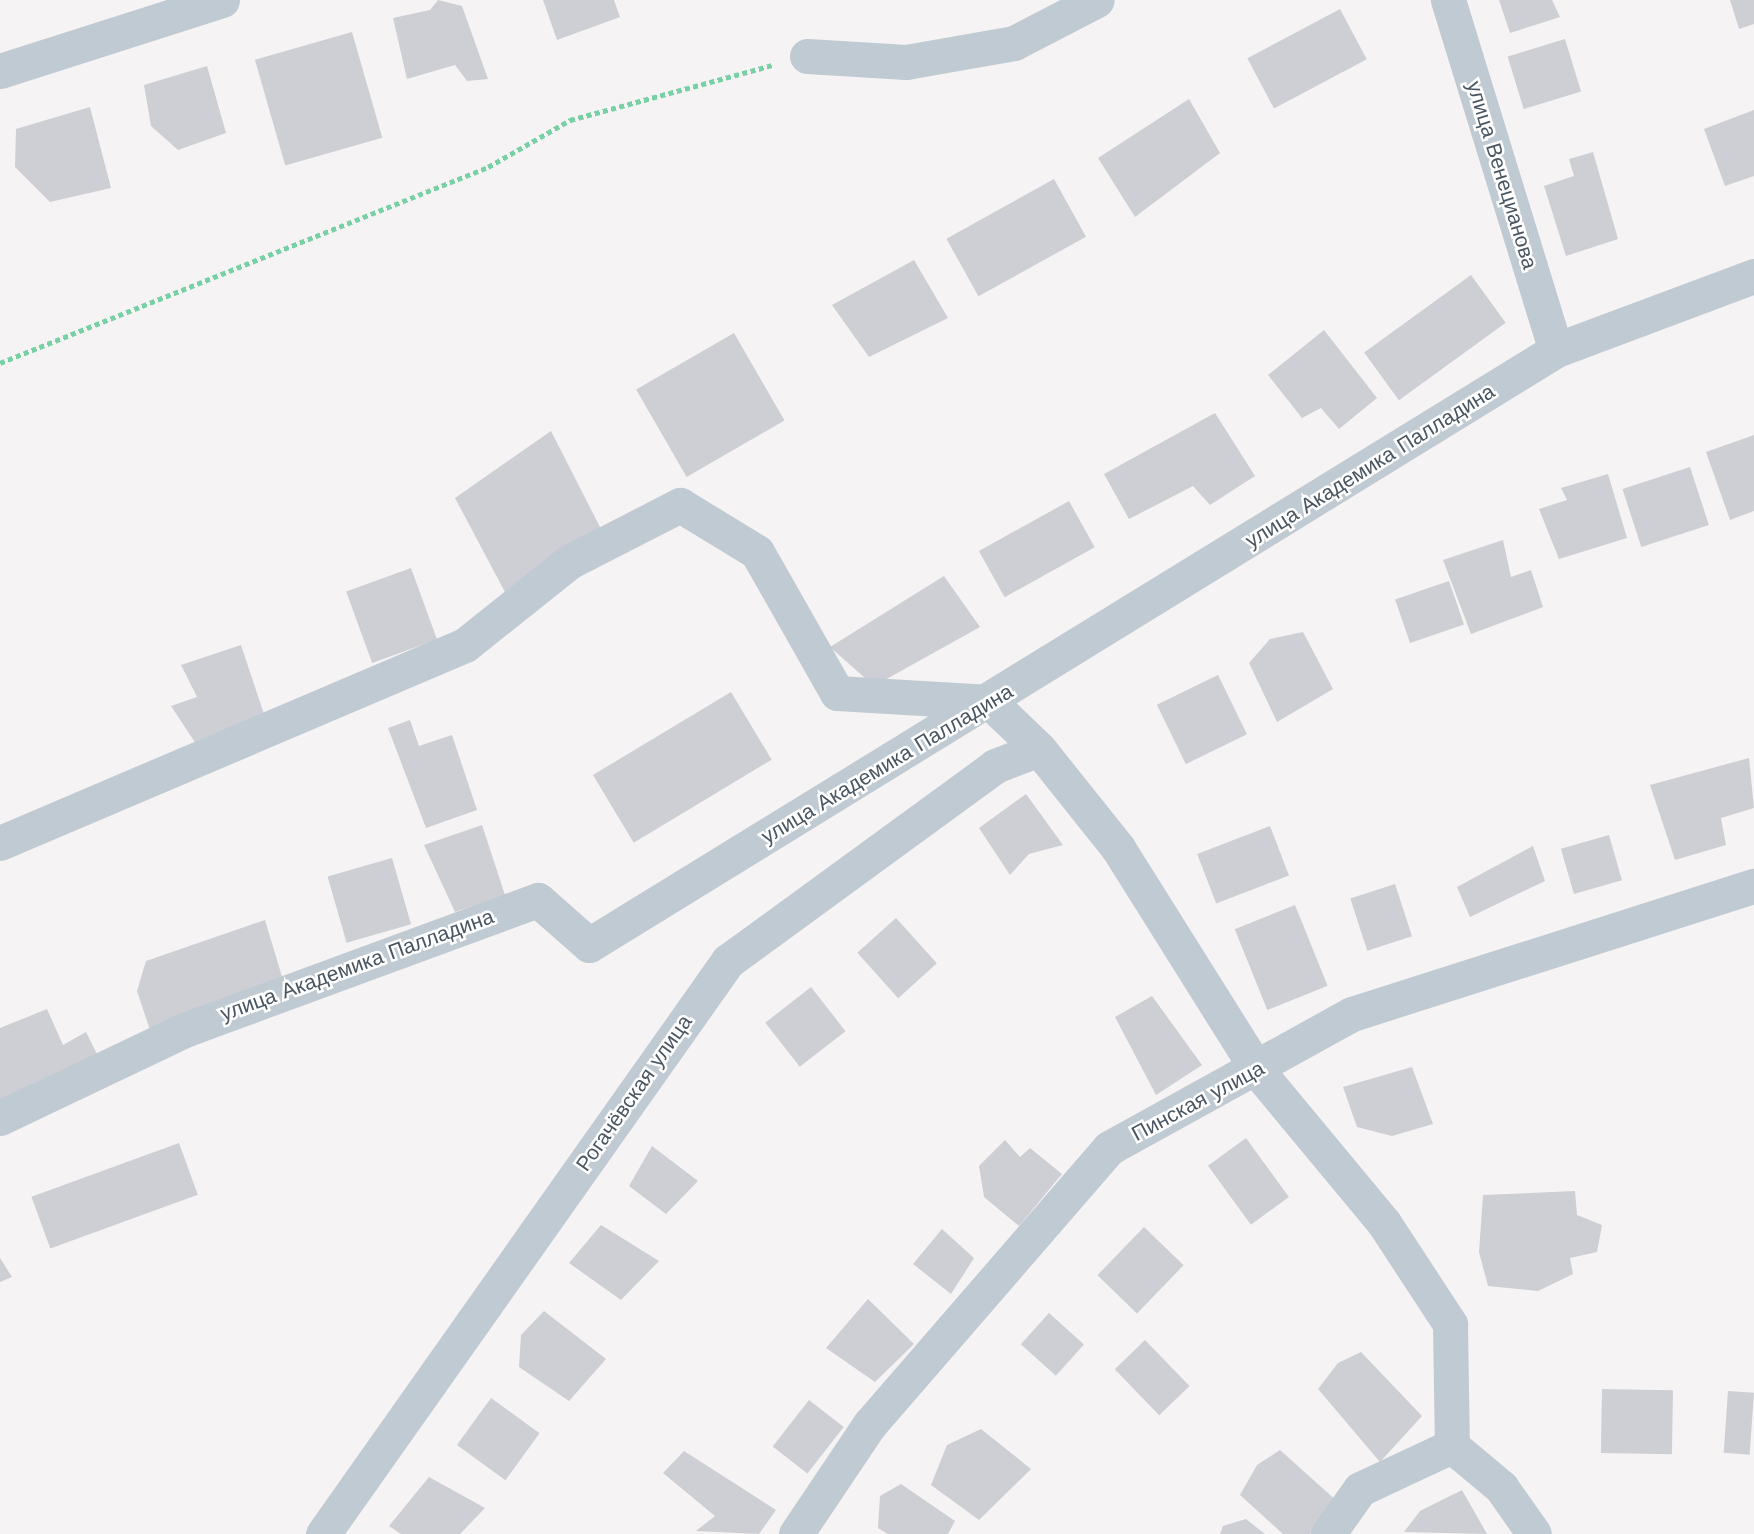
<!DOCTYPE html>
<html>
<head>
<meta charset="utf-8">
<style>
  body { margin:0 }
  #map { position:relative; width:1754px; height:1534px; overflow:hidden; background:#f5f3f3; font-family:"Work Sans",sans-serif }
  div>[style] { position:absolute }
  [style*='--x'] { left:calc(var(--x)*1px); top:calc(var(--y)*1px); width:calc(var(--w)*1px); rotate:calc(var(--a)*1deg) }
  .building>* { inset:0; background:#cdcfd5; transform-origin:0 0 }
  .path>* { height:4.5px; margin-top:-2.25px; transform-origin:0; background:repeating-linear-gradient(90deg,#78d1a4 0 5px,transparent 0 8.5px) }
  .street>* { height:35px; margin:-17.5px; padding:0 17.5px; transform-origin:17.5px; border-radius:17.5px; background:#c0cad2 }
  span { translate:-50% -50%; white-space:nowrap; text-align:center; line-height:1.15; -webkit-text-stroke:5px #fff; paint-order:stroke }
  .street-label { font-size:21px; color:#495661 }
</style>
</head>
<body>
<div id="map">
  <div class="building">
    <i style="clip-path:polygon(438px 0,462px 6px,488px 79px,467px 81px,455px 65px,407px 79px,393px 18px,430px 10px)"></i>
    <i style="clip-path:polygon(543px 0,614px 0,620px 17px,557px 40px)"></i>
    <i style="clip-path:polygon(1499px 0,1552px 0,1560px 17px,1510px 33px)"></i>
    <i style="clip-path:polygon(1730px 0,1754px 0,1754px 24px,1739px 29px)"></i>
    <i style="left:1340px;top:9px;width:57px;height:105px;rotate:62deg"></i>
    <i style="left:352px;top:32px;width:110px;height:101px;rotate:74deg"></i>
    <i style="left:1565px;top:39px;width:55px;height:60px;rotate:73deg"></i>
    <i style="clip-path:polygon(207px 66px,226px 133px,178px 150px,151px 126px,144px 85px)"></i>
    <i style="clip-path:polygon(1189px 99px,1220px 153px,1135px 217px,1098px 158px)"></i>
    <i style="clip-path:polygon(90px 107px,111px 188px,50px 202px,15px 167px,16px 129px)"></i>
    <i style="clip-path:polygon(1754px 110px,1754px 176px,1725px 186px,1704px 129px)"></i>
    <i style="clip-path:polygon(1593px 152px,1618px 239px,1566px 256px,1544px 186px,1574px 176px,1569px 159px)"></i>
    <i style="left:1054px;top:179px;width:66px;height:123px;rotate:61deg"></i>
    <i style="clip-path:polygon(914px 260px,948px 318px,869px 357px,832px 305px)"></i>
    <i style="left:1471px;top:275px;width:59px;height:132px;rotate:54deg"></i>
    <i style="clip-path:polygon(1324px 330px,1377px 398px,1339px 429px,1321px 408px,1302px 418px,1268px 375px)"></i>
    <i style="left:734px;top:333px;width:101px;height:113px;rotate:60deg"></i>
    <i style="clip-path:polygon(1215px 413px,1255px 476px,1210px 505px,1193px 486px,1129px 519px,1104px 474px)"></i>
    <i style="clip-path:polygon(551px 431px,601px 529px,506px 594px,455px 498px)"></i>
    <i style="clip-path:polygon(1754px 435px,1754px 511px,1730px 520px,1706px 452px)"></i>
    <i style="left:1690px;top:467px;width:61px;height:71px;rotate:72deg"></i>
    <i style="clip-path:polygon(1608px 474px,1627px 538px,1559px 559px,1539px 509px,1567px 500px,1561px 488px)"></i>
    <i style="left:1069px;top:501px;width:53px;height:103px;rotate:61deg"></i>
    <i style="clip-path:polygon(1503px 540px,1511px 577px,1531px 570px,1543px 607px,1471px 634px,1443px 560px)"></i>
    <i style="left:411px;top:568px;width:76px;height:69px;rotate:70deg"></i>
    <i style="clip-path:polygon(944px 576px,980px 627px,874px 686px,830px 647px)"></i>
    <i style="left:1449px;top:581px;width:46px;height:57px;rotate:71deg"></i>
    <i style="clip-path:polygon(1303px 632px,1333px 689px,1277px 722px,1249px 663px,1270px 639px)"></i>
    <i style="clip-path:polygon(241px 645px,269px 729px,204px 756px,171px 706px,197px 697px,181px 665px)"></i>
    <i style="left:1218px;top:675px;width:66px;height:68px;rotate:64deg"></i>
    <i style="left:731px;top:692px;width:79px;height:161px;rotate:59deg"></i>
    <i style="clip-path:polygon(410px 720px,419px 746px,452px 735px,477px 810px,426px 828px,388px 728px)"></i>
    <i style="clip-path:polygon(1749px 758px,1754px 808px,1721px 818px,1726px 845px,1675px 860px,1650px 785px)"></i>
    <i style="clip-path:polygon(1026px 794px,1063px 845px,1029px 854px,1010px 875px,979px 828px)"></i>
    <i style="clip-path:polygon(482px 825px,505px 895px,455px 912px,424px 845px)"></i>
    <i style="left:1270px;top:826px;width:53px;height:78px;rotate:69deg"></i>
    <i style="left:1609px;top:835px;width:47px;height:50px;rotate:74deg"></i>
    <i style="clip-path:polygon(1533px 846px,1545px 881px,1470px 917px,1457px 887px)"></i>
    <i style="left:392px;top:858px;width:69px;height:67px;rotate:74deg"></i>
    <i style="left:1395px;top:884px;width:55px;height:47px;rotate:72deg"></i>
    <i style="left:1295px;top:905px;width:87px;height:65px;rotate:68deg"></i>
    <i style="left:896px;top:918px;width:61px;height:52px;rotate:48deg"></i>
    <i style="clip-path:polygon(265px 920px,283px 980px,152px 1036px,137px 991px,146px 961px)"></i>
    <i style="left:811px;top:987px;width:56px;height:58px;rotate:52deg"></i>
    <i style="clip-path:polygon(1152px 996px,1202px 1065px,1156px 1095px,1115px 1017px)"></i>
    <i style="clip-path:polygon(47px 1009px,63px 1045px,86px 1032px,101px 1062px,0 1110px,0 1028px)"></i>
    <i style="clip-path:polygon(1412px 1067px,1433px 1124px,1392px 1136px,1357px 1127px,1343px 1087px)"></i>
    <i style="left:1246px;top:1138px;width:73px;height:47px;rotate:54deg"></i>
    <i style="clip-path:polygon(1005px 1140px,1020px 1157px,1030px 1148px,1062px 1174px,1019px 1226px,984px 1197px,979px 1166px)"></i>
    <i style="left:179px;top:1143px;width:55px;height:157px;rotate:70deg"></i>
    <i style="clip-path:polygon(652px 1146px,698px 1181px,666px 1214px,629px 1186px)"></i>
    <i style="clip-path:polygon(1575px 1191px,1577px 1215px,1602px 1225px,1597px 1252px,1570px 1258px,1573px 1274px,1538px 1291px,1488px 1286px,1479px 1252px,1483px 1195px)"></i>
    <i style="clip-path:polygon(601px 1225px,659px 1261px,621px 1300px,569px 1263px)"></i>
    <i style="left:1144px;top:1227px;width:55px;height:67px;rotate:44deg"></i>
    <i style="clip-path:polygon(942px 1229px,974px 1258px,951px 1294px,913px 1264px)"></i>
    <i style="clip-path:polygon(0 1258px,12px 1277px,0 1282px)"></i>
    <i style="clip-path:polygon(868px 1299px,914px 1344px,875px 1382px,826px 1348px)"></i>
    <i style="clip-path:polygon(544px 1311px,606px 1359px,569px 1401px,519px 1367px,521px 1335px)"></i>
    <i style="left:1049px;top:1313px;width:47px;height:42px;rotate:42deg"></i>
    <i style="left:1145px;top:1340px;width:64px;height:42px;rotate:46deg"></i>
    <i style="clip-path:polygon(1361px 1352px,1422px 1416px,1380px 1462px,1318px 1389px,1338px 1363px)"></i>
    <i style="left:1602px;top:1389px;width:71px;height:64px;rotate:1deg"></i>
    <i style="left:1728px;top:1391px;width:26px;height:62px;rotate:4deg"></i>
    <i style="left:491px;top:1398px;width:60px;height:58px;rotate:36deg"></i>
    <i style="left:809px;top:1400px;width:44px;height:59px;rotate:38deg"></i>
    <i style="clip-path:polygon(981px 1429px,1031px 1469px,979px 1520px,931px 1485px,947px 1445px)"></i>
    <i style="clip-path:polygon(1280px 1450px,1339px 1503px,1310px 1534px,1283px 1534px,1240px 1495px,1257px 1465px)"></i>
    <i style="clip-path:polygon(684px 1451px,776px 1510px,759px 1534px,696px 1531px,715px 1516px,663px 1473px)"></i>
    <i style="clip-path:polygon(429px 1477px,485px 1508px,460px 1534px,401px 1534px,389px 1526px)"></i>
    <i style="clip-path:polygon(901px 1484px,955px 1521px,948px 1534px,888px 1534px,878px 1528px,880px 1496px)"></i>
    <i style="clip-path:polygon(1462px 1490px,1487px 1534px,1404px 1532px,1420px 1511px)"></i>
    <i style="clip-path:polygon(1246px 1519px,1265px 1534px,1220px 1534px,1223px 1526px)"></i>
  </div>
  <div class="path">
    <i style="--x:0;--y:363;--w:526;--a:-21.88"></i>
    <i style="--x:488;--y:167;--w:95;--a:-29.8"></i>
    <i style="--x:570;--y:120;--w:209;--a:-15.2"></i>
  </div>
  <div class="street">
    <i style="--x:1448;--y:0;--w:366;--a:72.9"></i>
    <i style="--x:807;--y:56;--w:99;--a:3.5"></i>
    <i style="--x:906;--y:62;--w:110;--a:-10"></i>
    <i style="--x:1014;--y:43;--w:93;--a:-27.4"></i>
    <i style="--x:0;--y:71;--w:233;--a:-17.7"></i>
    <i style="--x:0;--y:843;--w:505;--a:-23.06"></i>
    <i style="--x:465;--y:645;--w:133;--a:-38.6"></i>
    <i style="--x:569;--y:562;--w:125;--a:-27.2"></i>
    <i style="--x:680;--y:505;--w:90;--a:31.4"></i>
    <i style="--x:757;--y:552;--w:162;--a:60.4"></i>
    <i style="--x:837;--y:693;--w:153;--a:3.4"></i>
    <i style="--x:990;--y:702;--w:68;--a:43.8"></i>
    <i style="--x:1039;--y:749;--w:127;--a:51.4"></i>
    <i style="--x:1118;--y:848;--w:262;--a:57.9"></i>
    <i style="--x:1257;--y:1070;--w:199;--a:50.3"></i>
    <i style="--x:1384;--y:1223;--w:121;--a:56.8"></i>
    <i style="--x:1450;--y:1324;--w:122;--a:89.1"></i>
    <i style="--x:1452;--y:1446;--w:64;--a:39.9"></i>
    <i style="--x:1501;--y:1487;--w:57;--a:54.9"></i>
    <i style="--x:0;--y:1118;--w:207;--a:-25.5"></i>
    <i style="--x:187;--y:1029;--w:374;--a:-20.2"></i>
    <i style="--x:538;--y:900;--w:68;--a:41.4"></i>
    <i style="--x:589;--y:945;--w:1135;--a:-31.6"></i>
    <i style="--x:1556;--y:350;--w:211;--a:-20.5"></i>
    <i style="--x:323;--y:1534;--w:702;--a:-54.75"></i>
    <i style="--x:728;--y:961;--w:331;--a:-36.1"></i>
    <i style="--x:995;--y:766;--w:47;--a:-21.1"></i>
    <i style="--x:796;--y:1534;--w:133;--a:-56.1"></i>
    <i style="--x:870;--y:1424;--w:365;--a:-49.1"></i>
    <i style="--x:1109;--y:1148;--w:277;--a:-28.9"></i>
    <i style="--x:1352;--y:1014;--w:422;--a:-17.7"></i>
    <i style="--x:1328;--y:1534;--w:55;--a:-54.6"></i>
    <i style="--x:1360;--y:1489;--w:102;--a:-25.1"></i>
  </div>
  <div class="street-label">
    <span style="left:1502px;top:175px;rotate:73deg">улица Венецианова</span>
    <span style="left:1370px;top:466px;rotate:-32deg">улица Академика Палладина</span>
    <span style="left:887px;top:764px;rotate:-31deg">улица Академика Палладина</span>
    <span style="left:357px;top:965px;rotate:-20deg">улица Академика Палладина</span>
    <span style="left:634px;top:1093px;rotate:-55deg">Рогачёвская улица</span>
    <span style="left:1198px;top:1101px;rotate:-28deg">Пинская улица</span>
  </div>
</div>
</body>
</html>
